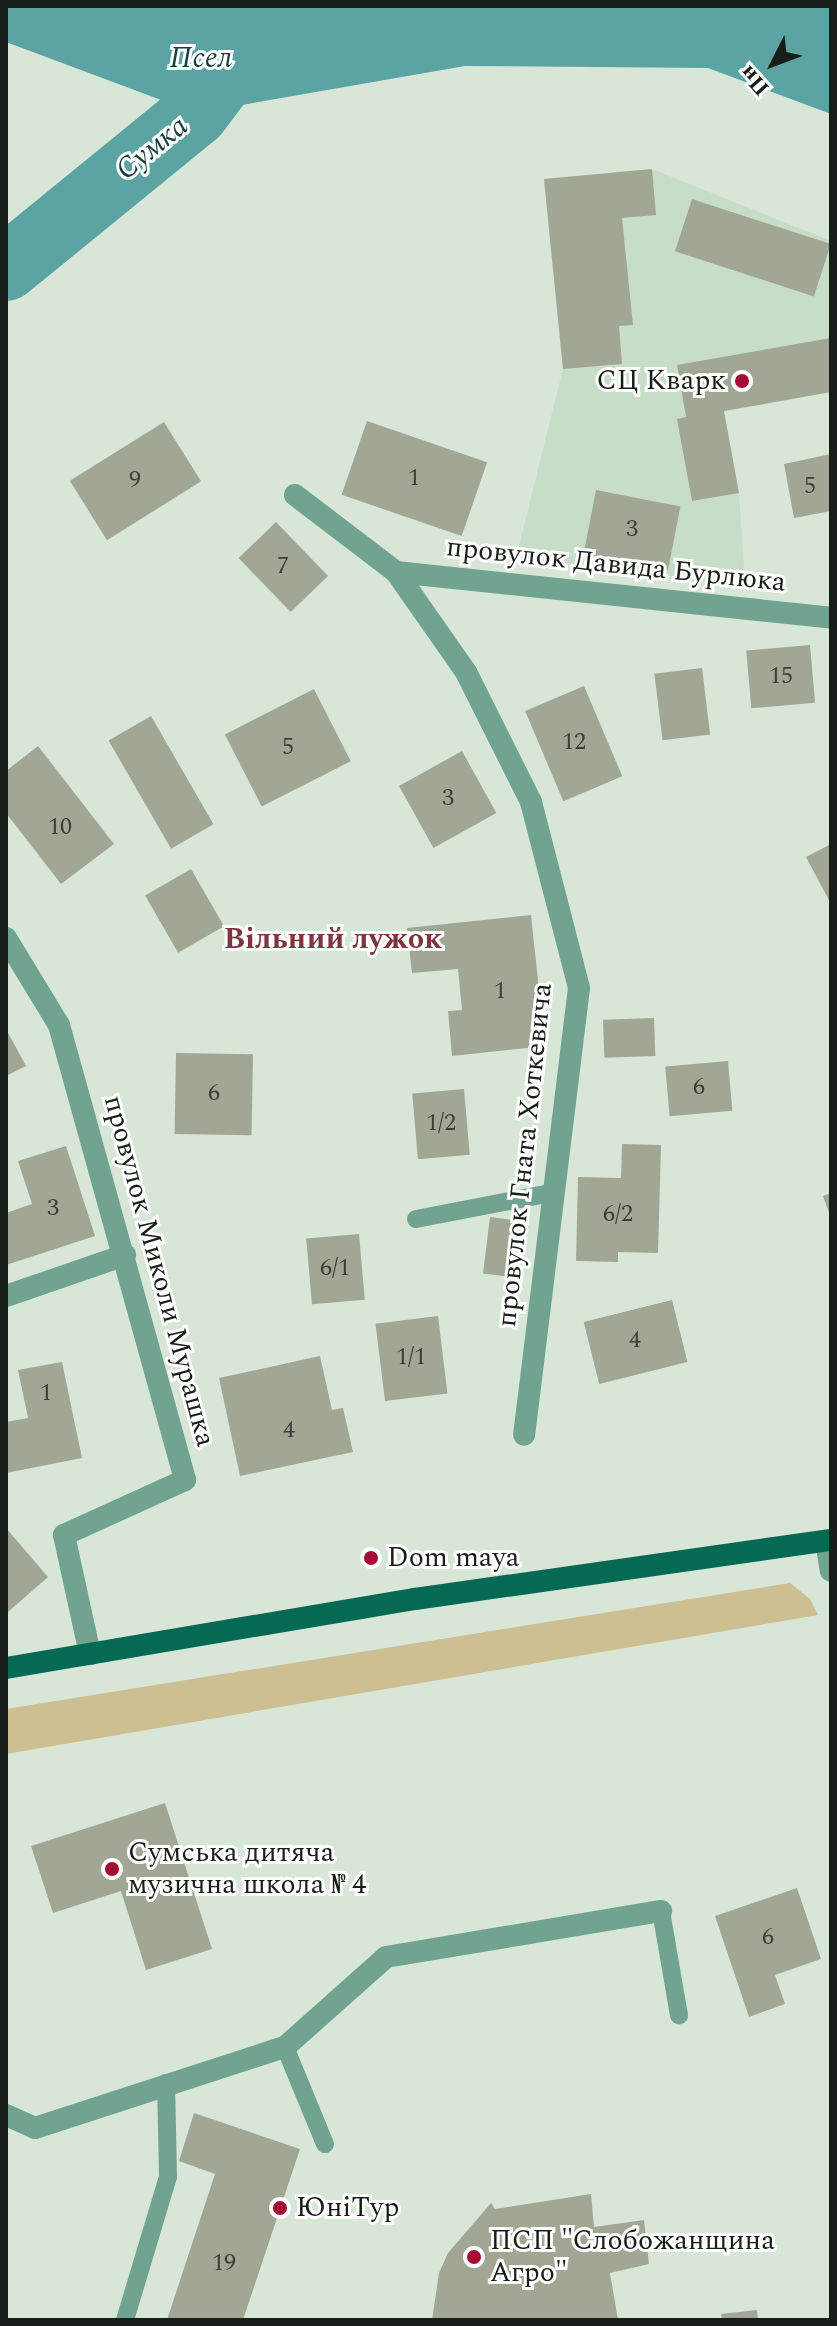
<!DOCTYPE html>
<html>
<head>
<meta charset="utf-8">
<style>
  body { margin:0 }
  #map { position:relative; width:837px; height:2326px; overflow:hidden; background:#d7e6d7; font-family:Spectral,serif }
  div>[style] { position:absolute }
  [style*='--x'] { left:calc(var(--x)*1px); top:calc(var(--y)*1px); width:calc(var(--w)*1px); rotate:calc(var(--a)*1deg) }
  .built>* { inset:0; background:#c8ddc8 }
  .green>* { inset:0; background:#cdbf91 }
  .water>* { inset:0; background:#5ca3a4 }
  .river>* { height:66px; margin:-33px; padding:0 33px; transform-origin:33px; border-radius:33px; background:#5ca3a4 }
  .building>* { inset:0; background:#a2a795; transform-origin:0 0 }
  .service>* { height:18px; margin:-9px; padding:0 9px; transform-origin:9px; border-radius:9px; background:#71a391 }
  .minor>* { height:22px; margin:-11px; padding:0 11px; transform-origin:11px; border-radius:11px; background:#71a391 }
  .primary>* { height:22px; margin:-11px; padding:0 11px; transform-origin:11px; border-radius:11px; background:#066953 }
  .dots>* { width:22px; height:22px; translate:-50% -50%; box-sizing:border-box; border:4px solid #fff; border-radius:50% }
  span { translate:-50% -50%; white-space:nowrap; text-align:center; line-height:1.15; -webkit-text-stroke:6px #fff; paint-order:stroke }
  .number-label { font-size:24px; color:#3a4036 }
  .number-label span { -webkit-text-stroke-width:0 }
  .poi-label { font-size:28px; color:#171d17 }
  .right { translate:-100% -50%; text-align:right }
  .left { translate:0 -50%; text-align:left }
  .street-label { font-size:28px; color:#171d17 }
  .water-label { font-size:30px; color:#1a3d3e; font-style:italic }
  .neighbourhood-label { font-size:30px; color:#7e363c; font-weight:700 }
  .frame { position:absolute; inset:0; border:8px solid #171d17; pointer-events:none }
  .north { position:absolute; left:733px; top:24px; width:80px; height:80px; -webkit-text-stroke:6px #fff; paint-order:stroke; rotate:228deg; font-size:22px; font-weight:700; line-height:32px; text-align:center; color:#171d17 }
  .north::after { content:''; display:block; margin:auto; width:28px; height:36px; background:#171d17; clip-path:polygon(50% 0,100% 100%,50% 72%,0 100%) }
</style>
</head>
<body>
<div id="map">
  <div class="built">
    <i style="clip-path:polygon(652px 169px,831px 241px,831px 392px,724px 412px,739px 493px,745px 581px,645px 578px,517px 554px,563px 369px,544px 179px)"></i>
  </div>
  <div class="green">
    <i style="clip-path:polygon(790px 1583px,810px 1599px,818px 1615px,6px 1754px,6px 1709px)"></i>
  </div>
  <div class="water">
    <i style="clip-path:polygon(6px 6px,831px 6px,831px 114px,708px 68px,465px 66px,196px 113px,6px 42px)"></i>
  </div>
  <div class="river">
    <i style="--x:6;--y:268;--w:245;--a:-39.2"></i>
    <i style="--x:196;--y:113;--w:134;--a:-53.2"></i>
  </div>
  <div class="building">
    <i style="clip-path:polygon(652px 169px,656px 215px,622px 218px,633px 325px,619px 326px,622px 364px,563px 369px,544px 179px)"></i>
    <i style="left:692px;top:199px;width:146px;height:55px;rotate:18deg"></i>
    <i style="clip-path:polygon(831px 338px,831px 392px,724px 411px,739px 493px,692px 501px,677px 419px,686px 417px,677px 365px)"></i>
    <i style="left:367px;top:421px;width:127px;height:78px;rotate:19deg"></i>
    <i style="left:164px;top:422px;width:70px;height:111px;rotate:58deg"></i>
    <i style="clip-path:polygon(831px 454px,831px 511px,794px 518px,784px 464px)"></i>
    <i style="left:596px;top:490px;width:86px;height:65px;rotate:11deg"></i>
    <i style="left:276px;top:522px;width:75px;height:52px;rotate:46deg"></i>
    <i style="left:810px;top:645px;width:58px;height:64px;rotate:85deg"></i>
    <i style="left:702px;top:668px;width:67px;height:48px;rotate:83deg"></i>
    <i style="left:584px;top:686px;width:98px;height:64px;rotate:67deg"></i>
    <i style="left:314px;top:689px;width:81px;height:100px;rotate:63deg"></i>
    <i style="left:151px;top:716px;width:125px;height:49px;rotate:60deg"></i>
    <i style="clip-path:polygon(38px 746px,114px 844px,61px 884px,6px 813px,6px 771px)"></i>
    <i style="left:462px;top:751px;width:71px;height:72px;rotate:61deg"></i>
    <i style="clip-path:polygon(831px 844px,831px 904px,806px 857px)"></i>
    <i style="left:191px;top:869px;width:66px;height:53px;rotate:60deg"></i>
    <i style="clip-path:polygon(531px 915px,545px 1046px,452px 1056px,448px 1011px,462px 1010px,458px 969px,412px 973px,407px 928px)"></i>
    <i style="left:654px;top:1018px;width:38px;height:51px;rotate:88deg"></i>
    <i style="clip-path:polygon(6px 1029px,26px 1066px,6px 1076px)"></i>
    <i style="left:176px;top:1053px;width:77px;height:81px;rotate:1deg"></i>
    <i style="left:728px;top:1061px;width:50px;height:63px;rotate:85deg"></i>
    <i style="left:464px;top:1089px;width:66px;height:52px;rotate:85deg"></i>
    <i style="clip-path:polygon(622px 1144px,661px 1145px,658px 1253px,618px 1252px,618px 1262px,576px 1261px,578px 1177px,621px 1178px)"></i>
    <i style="clip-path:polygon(66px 1146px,95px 1236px,6px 1265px,6px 1213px,32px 1204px,18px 1161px)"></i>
    <i style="clip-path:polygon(831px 1193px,831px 1218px,823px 1196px)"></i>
    <i style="left:490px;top:1217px;width:26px;height:57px;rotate:7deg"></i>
    <i style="left:359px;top:1234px;width:66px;height:53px;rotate:85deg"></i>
    <i style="left:672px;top:1300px;width:64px;height:91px;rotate:76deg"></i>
    <i style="left:438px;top:1316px;width:78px;height:63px;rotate:83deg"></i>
    <i style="clip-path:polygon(320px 1356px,332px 1410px,343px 1408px,353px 1452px,240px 1476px,219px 1378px)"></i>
    <i style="clip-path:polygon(62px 1362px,82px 1458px,6px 1473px,6px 1422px,28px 1418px,18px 1370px)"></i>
    <i style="clip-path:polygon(6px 1528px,48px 1577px,8px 1612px,6px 1609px)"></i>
    <i style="clip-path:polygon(165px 1803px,212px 1949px,146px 1970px,121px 1891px,53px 1913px,31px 1846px)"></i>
    <i style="clip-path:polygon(797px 1888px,821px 1959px,775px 1975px,785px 2004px,749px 2017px,715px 1916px)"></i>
    <i style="clip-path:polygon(194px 2113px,300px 2149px,243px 2320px,167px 2320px,215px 2174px,179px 2161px)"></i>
    <i style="clip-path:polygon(591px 2194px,594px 2227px,644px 2220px,649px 2264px,610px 2273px,618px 2320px,432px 2320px,439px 2273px,448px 2253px,491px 2203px,495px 2209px)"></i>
    <i style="clip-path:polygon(757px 2310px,758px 2320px,722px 2320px,721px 2314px)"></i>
  </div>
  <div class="service">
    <i style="--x:416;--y:1219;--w:137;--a:-10.9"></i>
    <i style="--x:661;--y:1911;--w:106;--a:80.2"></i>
    <i style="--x:285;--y:2047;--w:105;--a:67.6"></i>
    <i style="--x:125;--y:2320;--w:149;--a:-73.3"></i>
    <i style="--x:168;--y:2177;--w:94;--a:-91.2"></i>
  </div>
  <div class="minor">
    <i style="--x:295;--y:495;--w:127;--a:37.3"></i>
    <i style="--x:396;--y:572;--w:122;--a:55"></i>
    <i style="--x:466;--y:672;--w:145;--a:63.4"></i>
    <i style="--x:531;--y:802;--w:192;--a:75.5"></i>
    <i style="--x:579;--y:988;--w:450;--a:97"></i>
    <i style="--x:396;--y:572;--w:437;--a:6"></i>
    <i style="--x:6;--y:938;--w:102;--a:58.7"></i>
    <i style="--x:59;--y:1025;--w:472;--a:74.5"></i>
    <i style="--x:185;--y:1480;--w:133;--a:155.6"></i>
    <i style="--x:64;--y:1535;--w:122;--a:77.7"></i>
    <i style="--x:6;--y:1296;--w:126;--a:-19"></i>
    <i style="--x:826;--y:1541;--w:30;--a:81"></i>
    <i style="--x:6;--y:2115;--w:32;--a:24"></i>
    <i style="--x:35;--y:2128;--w:263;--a:-18"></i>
    <i style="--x:285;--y:2047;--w:135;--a:-41.7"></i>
    <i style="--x:386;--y:1957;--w:279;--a:-9.5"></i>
  </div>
  <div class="primary">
    <i style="--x:6;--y:1668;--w:415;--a:-9.6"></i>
    <i style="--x:415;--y:1599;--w:420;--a:-8.1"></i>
  </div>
  <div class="dots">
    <i style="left:742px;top:381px;background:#a50a33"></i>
    <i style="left:371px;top:1558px;background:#a50a33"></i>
    <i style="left:112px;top:1869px;background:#a50a33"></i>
    <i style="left:280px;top:2208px;background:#a50a33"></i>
    <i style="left:474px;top:2257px;background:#a50a33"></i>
  </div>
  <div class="number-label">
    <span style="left:414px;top:479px">1</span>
    <span style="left:135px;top:481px">9</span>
    <span style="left:810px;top:487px">5</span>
    <span style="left:632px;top:530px">3</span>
    <span style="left:283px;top:567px">7</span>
    <span style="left:781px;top:677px">15</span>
    <span style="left:574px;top:743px">12</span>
    <span style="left:288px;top:748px">5</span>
    <span style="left:448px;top:799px">3</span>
    <span style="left:60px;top:828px">10</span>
    <span style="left:500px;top:992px">1</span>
    <span style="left:699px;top:1088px">6</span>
    <span style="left:214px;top:1094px">6</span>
    <span style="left:441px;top:1124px">1/2</span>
    <span style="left:53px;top:1209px">3</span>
    <span style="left:618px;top:1215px">6/2</span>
    <span style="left:335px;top:1269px">6/1</span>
    <span style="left:635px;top:1341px">4</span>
    <span style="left:411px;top:1358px">1/1</span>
    <span style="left:46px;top:1394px">1</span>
    <span style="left:289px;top:1431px">4</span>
    <span style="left:768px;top:1938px">6</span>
    <span style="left:224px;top:2264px">19</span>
  </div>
  <div class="poi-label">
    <span class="right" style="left:726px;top:381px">СЦ Кварк</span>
    <span class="left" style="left:387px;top:1558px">Dom maya</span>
    <span class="left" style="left:128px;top:1869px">Сумська дитяча<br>музична школа № 4</span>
    <span class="left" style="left:296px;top:2208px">ЮніТур</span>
    <span class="left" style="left:490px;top:2257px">ПСП "Слобожанщина<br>Агро"</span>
  </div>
  <div class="street-label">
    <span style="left:616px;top:565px;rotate:6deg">провулок Давида Бурлюка</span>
    <span style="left:525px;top:1155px;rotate:-84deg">провулок Гната Хоткевича</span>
    <span style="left:159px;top:1271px;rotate:75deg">провулок Миколи Мурашка</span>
  </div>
  <div class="water-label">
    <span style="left:201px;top:58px">Псел</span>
    <span style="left:152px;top:148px;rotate:-39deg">Сумка</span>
  </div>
  <div class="neighbourhood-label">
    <span style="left:333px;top:939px">Вільний лужок</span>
  </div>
  <div class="frame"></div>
  <div class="north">Пн</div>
</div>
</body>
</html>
